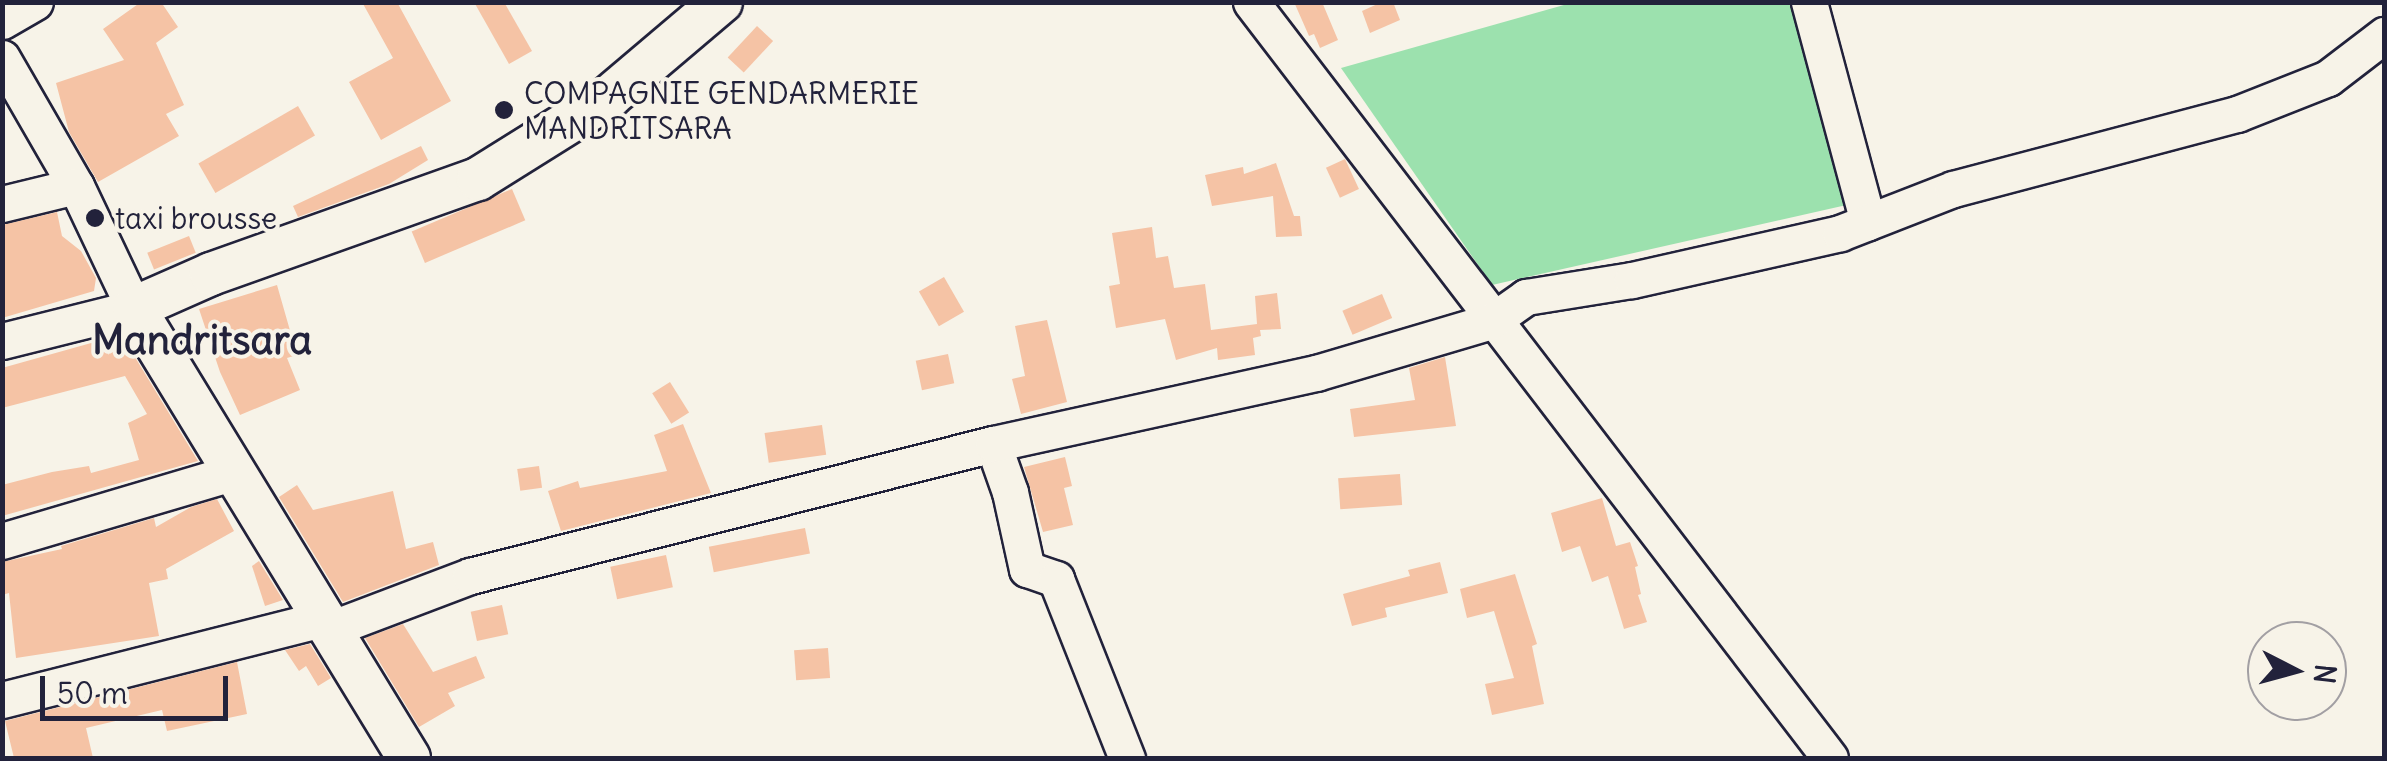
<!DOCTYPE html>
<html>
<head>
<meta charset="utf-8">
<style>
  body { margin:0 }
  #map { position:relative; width:2387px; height:761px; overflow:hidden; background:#f7f3e8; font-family:Delius,sans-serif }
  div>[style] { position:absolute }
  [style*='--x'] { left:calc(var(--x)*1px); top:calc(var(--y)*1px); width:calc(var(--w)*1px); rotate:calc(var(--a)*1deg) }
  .green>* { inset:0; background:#9ce1ae }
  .building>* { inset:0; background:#f5c3a5; transform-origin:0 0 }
  .roads { filter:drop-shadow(2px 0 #22223b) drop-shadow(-2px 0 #22223b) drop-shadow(0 2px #22223b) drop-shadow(0 -2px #22223b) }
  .minor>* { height:35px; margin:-17.5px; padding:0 17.5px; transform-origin:17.5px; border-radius:17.5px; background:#f7f3e8 }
  .major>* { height:42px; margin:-21px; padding:0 21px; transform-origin:21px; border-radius:21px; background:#f7f3e8 }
  .dots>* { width:28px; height:28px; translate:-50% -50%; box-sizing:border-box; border:5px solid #f7f3e8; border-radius:50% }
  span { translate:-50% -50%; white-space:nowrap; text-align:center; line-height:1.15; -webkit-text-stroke:8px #f7f3e8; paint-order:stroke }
  .poi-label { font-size:30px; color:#22223b }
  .left { translate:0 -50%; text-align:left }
  .district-label { font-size:40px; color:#22223b; font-weight:700 }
  .frame { position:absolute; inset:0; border:5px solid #22223b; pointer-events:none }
  .north { position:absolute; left:2247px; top:621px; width:100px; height:100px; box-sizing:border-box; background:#f7f3e8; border:2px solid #a29fa3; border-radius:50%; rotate:96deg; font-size:28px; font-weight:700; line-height:40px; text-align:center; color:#22223b }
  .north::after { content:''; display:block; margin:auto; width:35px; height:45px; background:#22223b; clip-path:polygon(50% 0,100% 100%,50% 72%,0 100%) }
  .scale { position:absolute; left:40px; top:676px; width:188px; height:45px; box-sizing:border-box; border:5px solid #22223b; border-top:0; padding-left:12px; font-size:30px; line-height:35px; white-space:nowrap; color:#22223b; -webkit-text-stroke:8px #f7f3e8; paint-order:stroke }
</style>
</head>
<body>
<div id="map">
  <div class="green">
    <i style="clip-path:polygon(1571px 3px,1792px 3px,1851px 204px,1492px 285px,1341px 68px)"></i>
  </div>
  <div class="building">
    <i style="clip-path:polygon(141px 2px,161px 2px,178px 27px,156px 43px,184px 105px,166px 114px,179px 136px,98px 182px,69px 132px,56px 83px,124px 60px,103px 29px)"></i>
    <i style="clip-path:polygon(362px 2px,397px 2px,451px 101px,381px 140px,349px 82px,393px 58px)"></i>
    <i style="clip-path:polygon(474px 2px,504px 2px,532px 51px,509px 64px)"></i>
    <i style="clip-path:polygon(1294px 2px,1322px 2px,1338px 40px,1320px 48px,1314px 34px,1309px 36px)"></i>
    <i style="clip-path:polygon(1382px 2px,1393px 2px,1400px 20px,1370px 33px,1362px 11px)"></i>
    <i style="left:757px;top:26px;width:22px;height:43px;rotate:43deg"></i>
    <i style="left:298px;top:106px;width:34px;height:115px;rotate:60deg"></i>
    <i style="clip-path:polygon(421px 146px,428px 160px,389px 184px,298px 217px,293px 206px)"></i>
    <i style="left:1345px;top:159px;width:33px;height:21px;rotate:65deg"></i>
    <i style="clip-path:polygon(1276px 163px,1294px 216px,1300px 216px,1302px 236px,1276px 237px,1273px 196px,1212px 206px,1205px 175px,1243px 167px,1244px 174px)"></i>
    <i style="left:512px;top:189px;width:34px;height:109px;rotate:67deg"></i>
    <i style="clip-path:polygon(57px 212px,62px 236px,81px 251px,96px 278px,94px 291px,2px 318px,2px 225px)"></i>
    <i style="clip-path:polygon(1152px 227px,1156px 258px,1168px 256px,1174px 288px,1205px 284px,1211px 330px,1257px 324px,1255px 296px,1277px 293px,1281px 329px,1260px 330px,1261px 336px,1253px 338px,1255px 355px,1218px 360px,1217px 348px,1176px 360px,1165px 319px,1116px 328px,1109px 286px,1120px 284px,1112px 233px)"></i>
    <i style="left:189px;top:236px;width:18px;height:45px;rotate:68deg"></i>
    <i style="left:944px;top:277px;width:40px;height:29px;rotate:60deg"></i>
    <i style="clip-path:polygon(277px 285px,297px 355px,287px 358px,300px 390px,240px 415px,220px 372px,199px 309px)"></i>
    <i style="left:1382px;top:294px;width:26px;height:43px;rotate:67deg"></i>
    <i style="clip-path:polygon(1047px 320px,1067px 402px,1021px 414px,1012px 379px,1025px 376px,1015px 326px)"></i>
    <i style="clip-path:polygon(109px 338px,110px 343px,124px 339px,198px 461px,2px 516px,2px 485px,52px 472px,89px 466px,91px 473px,139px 460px,128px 423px,147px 414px,125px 376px,2px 408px,2px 368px)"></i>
    <i style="left:948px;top:354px;width:30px;height:33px;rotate:78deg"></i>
    <i style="clip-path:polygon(1445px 357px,1456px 426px,1354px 437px,1350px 409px,1415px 400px,1409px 368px)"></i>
    <i style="left:670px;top:382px;width:36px;height:21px;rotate:58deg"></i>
    <i style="clip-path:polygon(683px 424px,711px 493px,561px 531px,548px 491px,578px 481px,580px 488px,667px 471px,654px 435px)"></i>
    <i style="left:822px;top:425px;width:30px;height:58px;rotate:82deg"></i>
    <i style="clip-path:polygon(1065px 457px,1072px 486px,1064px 488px,1073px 525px,1043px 532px,1024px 467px)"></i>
    <i style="left:539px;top:466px;width:22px;height:22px;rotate:82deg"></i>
    <i style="left:1400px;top:474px;width:31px;height:62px;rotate:86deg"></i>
    <i style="clip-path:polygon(297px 485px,313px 510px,393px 491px,406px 549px,433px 542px,439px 565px,343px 602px,279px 497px)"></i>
    <i style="clip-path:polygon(1602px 498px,1616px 546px,1630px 542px,1638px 566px,1635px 567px,1641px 594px,1638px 595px,1647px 622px,1624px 629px,1608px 576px,1592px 582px,1580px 546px,1562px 552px,1551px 513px)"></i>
    <i style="clip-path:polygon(217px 499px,234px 531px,166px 569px,168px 579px,149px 583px,159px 636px,16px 658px,9px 593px,2px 595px,2px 562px,62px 549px,61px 546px,154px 518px,156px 527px,191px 507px)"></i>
    <i style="left:805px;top:528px;width:26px;height:98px;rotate:79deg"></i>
    <i style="left:666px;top:555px;width:33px;height:57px;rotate:78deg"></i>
    <i style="clip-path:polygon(259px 561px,283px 600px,265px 606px,252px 566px)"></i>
    <i style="clip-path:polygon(1440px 562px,1448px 593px,1385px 608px,1387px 617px,1352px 626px,1343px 594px,1410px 576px,1408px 570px)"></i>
    <i style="clip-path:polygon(1515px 574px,1537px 644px,1532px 646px,1544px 704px,1492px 715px,1485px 684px,1514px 678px,1494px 611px,1467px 618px,1460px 589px)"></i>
    <i style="left:502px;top:605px;width:30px;height:32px;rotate:78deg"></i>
    <i style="clip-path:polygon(403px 624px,433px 672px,476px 656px,485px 678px,448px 693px,455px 706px,419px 727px,365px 638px)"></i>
    <i style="clip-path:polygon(310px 644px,331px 678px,318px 686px,306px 666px,299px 671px,285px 650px)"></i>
    <i style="left:828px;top:648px;width:30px;height:34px;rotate:86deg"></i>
    <i style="clip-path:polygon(237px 662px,247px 714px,167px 731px,162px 710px,86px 728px,93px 758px,14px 758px,5px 721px)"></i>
  </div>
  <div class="roads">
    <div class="minor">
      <i style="--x:1251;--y:2;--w:952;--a:52.55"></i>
      <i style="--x:1809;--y:2;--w:228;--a:75"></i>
      <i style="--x:2;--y:21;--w:38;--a:-30"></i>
      <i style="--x:2;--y:58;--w:148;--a:60"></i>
      <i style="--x:76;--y:186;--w:135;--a:64.6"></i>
      <i style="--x:134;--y:308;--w:136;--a:166"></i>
      <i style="--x:2;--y:204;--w:76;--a:-13.7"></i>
      <i style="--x:993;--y:444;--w:51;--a:70.5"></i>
      <i style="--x:1010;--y:492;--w:79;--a:77.6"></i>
      <i style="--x:1027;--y:569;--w:31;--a:19"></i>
      <i style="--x:1056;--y:579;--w:193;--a:68.4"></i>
      <i style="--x:2;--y:541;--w:239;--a:-16.5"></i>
      <i style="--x:333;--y:628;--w:147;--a:-20.8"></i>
      <i style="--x:470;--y:576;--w:539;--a:-14.17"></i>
      <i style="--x:993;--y:444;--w:331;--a:-12.4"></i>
      <i style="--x:1316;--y:373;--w:184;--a:-16.5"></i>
      <i style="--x:1492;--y:321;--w:42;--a:-35.2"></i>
      <i style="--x:1526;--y:297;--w:107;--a:-9.1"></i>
      <i style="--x:1632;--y:280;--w:213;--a:-12.7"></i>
      <i style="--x:1840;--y:233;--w:121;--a:-21.3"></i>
      <i style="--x:1953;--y:189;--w:294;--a:-14.8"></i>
      <i style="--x:2237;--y:114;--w:98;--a:-21.6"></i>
      <i style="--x:2328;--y:78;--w:71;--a:-37.5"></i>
      <i style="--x:2;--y:700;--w:334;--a:-14.2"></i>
    </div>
    <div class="major">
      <i style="--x:409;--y:758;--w:527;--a:-121.43"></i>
      <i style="--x:134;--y:308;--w:84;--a:-23.8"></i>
      <i style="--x:211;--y:274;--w:283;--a:-19.6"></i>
      <i style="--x:478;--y:179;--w:155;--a:-32"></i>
      <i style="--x:609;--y:97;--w:147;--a:-40.3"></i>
    </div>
  </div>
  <div class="dots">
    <i style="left:504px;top:110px;background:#22223b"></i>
    <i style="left:95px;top:218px;background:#22223b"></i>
  </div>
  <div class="poi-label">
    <span class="left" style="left:524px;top:110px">COMPAGNIE GENDARMERIE<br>MANDRITSARA</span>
    <span class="left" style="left:115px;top:218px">taxi brousse</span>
  </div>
  <div class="district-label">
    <span style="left:202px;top:340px">Mandritsara</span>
  </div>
  <div class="frame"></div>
  <div class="north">N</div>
  <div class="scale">50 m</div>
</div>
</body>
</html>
